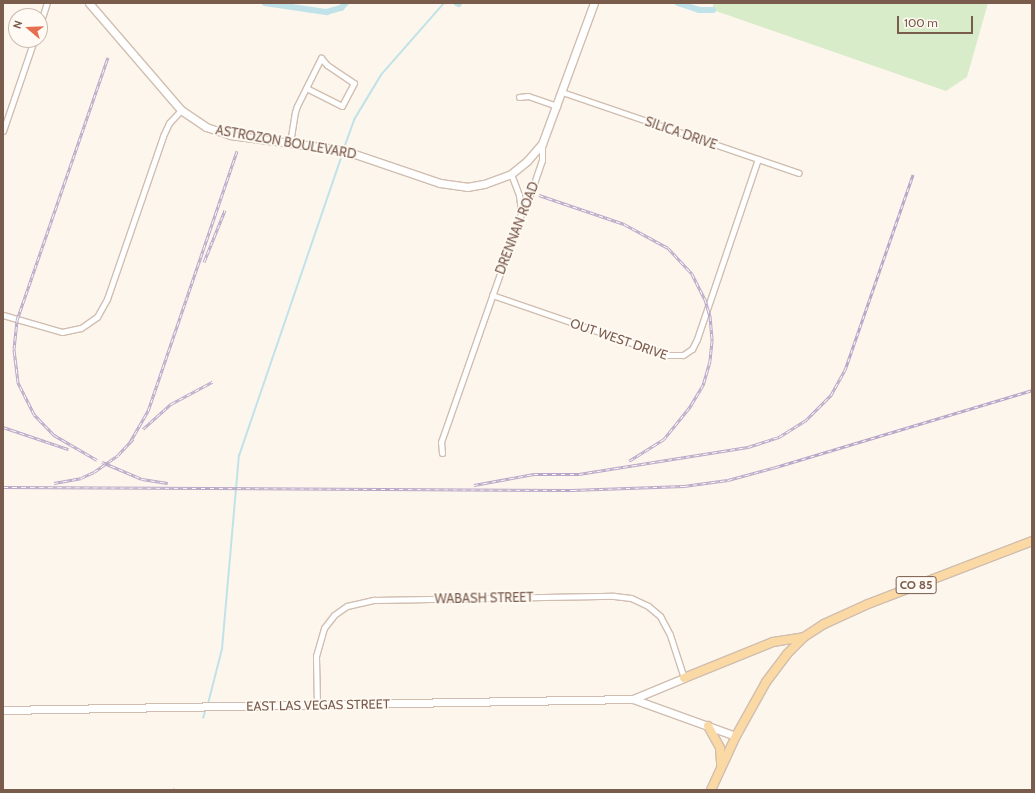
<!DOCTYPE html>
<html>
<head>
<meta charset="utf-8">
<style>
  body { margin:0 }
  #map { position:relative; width:1035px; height:793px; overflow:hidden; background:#fdf6ec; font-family:Cabin,sans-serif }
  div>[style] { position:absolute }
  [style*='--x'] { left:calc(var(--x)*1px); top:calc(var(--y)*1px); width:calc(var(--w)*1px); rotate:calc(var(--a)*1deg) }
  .green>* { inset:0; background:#d8ecc9 }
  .stream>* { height:1.5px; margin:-0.75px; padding:0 0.75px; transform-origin:0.75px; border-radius:0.75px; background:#bfe3e8 }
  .canal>* { height:5.5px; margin:-2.75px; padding:0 2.75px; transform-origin:2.75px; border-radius:2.75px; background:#bfe3e8 }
  .roads { filter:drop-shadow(1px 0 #d1beb0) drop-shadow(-1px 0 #d1beb0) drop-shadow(0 1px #d1beb0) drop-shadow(0 -1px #d1beb0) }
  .minor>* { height:5px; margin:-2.5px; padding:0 2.5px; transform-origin:2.5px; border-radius:2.5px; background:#fff }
  .tertiary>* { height:7px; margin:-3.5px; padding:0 3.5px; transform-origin:3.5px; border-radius:3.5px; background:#fff }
  .secondary>* { height:7px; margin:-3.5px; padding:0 3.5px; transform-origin:3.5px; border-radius:3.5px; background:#fff }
  .primary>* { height:8px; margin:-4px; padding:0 4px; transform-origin:4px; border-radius:4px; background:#fbd9a5 }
  .rail>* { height:3px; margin-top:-1.5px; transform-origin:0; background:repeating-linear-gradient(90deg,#fffaf3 0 4.5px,#b9a8c9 0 9px); box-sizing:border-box; border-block:1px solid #b9a8c9 }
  span { translate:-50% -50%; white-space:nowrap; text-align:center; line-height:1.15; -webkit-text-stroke:3.5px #fffaf3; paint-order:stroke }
  .shield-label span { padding:1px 3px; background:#fffaf3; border:1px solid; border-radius:3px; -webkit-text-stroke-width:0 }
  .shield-label { font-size:12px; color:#7a5c4d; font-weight:700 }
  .street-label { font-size:13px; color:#7a5c4d }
  .frame { position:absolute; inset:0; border:4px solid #7a5c4d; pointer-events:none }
  .north { position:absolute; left:8px; top:8px; width:40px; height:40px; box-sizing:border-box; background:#fffaf3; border:1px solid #cabbb1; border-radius:50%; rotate:289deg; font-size:11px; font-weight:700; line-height:16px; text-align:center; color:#7a5c4d }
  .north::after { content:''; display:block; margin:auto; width:14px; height:18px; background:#e76f51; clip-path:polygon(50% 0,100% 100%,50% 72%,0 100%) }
  .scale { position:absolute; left:897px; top:16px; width:76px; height:18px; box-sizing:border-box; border:2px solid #7a5c4d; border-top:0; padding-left:5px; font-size:12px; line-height:14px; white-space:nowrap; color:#7a5c4d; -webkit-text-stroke:3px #fffaf3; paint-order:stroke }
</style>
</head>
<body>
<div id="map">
  <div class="green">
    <i style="clip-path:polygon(713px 3px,988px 3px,967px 77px,946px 91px,713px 10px)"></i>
  </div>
  <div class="stream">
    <i style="--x:344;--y:148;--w:30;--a:-70"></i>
    <i style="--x:354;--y:120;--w:52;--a:-59"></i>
    <i style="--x:381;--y:75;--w:96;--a:-48.8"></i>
    <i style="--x:208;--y:704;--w:57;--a:-75.7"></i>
    <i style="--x:222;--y:649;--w:194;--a:-85"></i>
    <i style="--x:239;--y:456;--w:321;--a:-71.1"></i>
    <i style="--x:203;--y:718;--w:9;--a:-72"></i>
    <i style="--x:173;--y:790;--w:1;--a:-45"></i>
  </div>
  <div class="canal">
    <i style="--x:265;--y:3;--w:63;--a:8.3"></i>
    <i style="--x:327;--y:12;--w:15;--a:-16"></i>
    <i style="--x:341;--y:8;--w:7;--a:-45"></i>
    <i style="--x:457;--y:3;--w:2;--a:27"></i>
    <i style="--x:678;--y:3;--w:22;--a:18"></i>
    <i style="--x:699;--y:10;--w:14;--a:0"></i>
  </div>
  <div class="roads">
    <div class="minor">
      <i style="--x:40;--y:24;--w:22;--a:-72"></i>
      <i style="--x:562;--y:92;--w:250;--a:18.9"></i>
      <i style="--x:519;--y:97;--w:9;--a:-6"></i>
      <i style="--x:528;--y:96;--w:31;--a:19"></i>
      <i style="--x:3;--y:131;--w:96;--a:-71.2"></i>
      <i style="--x:290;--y:143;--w:31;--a:-81"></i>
      <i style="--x:295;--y:112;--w:6;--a:-72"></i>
      <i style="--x:297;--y:106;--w:54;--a:-63.4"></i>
      <i style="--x:321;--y:58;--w:9;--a:49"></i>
      <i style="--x:327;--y:65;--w:32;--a:34"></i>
      <i style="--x:354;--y:83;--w:26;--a:118"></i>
      <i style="--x:342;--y:106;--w:40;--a:-153.4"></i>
      <i style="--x:511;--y:174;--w:22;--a:69"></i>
      <i style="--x:519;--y:195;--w:17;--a:83"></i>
      <i style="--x:492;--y:295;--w:184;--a:19"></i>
      <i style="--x:666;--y:355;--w:17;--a:0"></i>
      <i style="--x:683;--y:355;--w:11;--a:-34"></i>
      <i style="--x:692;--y:349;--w:11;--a:-63"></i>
      <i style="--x:697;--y:339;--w:190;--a:-71.3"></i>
      <i style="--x:3;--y:315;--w:61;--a:16.1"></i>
      <i style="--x:62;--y:332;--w:19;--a:-12"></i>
      <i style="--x:81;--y:328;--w:19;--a:-35"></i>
      <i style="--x:97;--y:317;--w:21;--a:-61"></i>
      <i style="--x:107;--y:299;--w:172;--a:-71"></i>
      <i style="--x:163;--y:136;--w:14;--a:-65"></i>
      <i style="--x:169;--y:123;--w:18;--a:-47"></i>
      <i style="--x:442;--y:453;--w:11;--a:-95"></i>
      <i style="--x:441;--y:442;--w:243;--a:-70.7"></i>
      <i style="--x:521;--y:213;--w:17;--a:-62"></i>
      <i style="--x:529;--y:198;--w:40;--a:-71.1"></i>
      <i style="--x:542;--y:160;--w:16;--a:-90"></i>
      <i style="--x:317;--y:705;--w:49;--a:-91.2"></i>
      <i style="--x:316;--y:656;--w:29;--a:-74"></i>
      <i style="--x:324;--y:628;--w:16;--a:-52"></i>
      <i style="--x:334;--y:615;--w:16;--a:-35"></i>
      <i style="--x:347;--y:606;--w:28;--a:-13"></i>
      <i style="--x:374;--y:600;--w:240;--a:-1"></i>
      <i style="--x:614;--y:596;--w:17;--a:7"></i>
      <i style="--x:631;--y:598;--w:19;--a:25"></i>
      <i style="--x:648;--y:606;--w:16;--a:40"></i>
      <i style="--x:660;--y:616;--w:21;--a:62"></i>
      <i style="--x:670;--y:635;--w:45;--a:72"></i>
    </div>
    <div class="tertiary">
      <i style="--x:633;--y:699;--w:109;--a:19.8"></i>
      <i style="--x:3;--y:710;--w:630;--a:-1"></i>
      <i style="--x:633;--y:699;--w:55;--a:-22.4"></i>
    </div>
    <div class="secondary">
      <i style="--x:89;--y:3;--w:141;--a:49.3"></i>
      <i style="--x:181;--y:110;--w:30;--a:34"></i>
      <i style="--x:206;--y:127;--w:25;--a:18"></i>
      <i style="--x:230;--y:135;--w:114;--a:7.6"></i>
      <i style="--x:343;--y:150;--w:102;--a:18.8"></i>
      <i style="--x:440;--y:183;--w:27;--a:8"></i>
      <i style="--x:467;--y:187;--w:17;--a:-10"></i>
      <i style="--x:484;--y:184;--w:29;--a:-20"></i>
      <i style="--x:511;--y:174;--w:21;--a:-39"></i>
      <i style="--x:527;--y:161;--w:23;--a:-49"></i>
      <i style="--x:542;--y:144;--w:150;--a:-69.8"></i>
    </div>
    <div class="primary">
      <i style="--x:684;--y:678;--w:96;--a:-22"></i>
      <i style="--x:773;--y:642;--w:31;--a:-9"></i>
      <i style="--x:708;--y:726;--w:25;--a:61"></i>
      <i style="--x:720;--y:748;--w:16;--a:86"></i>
      <i style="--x:711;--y:790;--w:60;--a:-65.2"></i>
      <i style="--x:736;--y:736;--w:62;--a:-60.9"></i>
      <i style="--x:766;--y:682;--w:35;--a:-53"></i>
      <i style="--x:787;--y:654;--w:24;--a:-45"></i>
      <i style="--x:804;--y:637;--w:24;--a:-33"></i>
      <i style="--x:824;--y:624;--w:48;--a:-24.4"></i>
      <i style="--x:868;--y:604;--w:176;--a:-21"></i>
    </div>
  </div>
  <div class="rail">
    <i style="--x:539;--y:195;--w:90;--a:18.8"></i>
    <i style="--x:624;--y:224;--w:50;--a:28.6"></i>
    <i style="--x:668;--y:248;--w:35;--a:47"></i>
    <i style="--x:692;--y:274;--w:28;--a:63"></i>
    <i style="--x:705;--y:299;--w:18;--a:74"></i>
    <i style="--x:710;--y:316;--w:25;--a:85"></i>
    <i style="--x:712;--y:341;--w:20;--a:96"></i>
    <i style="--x:710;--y:361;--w:25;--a:106"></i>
    <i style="--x:703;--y:385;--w:27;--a:121"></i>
    <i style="--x:689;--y:408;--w:40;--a:129"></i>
    <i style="--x:664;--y:439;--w:41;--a:147.8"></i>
    <i style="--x:204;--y:262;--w:56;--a:-68"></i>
    <i style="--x:3;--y:427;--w:69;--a:18.7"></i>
    <i style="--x:143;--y:429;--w:38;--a:-42"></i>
    <i style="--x:171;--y:404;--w:47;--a:-28.2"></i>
    <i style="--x:130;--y:442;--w:36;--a:-60"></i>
    <i style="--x:148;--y:411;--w:275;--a:-71.1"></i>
    <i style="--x:97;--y:460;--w:50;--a:-149.8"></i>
    <i style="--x:54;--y:435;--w:29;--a:-134"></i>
    <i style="--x:34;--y:414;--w:36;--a:-117"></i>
    <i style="--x:18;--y:382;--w:33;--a:-97"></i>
    <i style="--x:14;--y:349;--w:29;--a:-84"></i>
    <i style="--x:17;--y:320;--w:278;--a:-70.9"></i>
    <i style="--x:102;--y:462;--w:43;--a:23"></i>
    <i style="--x:142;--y:479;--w:26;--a:9"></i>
    <i style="--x:54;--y:483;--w:27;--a:-10"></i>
    <i style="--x:81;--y:478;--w:14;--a:-25"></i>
    <i style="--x:94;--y:472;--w:29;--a:-35"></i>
    <i style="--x:118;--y:455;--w:22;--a:-47"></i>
    <i style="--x:474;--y:485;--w:61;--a:-10.4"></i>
    <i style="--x:534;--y:474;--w:45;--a:0"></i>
    <i style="--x:579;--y:474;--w:171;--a:-9.1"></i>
    <i style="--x:748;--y:447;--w:33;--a:-18"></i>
    <i style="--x:779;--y:437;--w:31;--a:-32"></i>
    <i style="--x:805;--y:421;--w:37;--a:-45"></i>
    <i style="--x:831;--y:395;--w:29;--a:-61"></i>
    <i style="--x:845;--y:370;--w:207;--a:-70.8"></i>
    <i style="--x:3;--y:487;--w:569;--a:0.3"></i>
    <i style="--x:572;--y:490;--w:112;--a:-2"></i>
    <i style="--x:684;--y:486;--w:44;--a:-7.8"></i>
    <i style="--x:728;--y:480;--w:50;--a:-15.2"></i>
    <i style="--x:776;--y:467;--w:267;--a:-16.7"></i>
  </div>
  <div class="shield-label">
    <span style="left:916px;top:585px">CO 85</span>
  </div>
  <div class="street-label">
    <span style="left:681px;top:133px;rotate:19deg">SILICA DRIVE</span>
    <span style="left:286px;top:142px;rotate:10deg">ASTROZON BOULEVARD</span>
    <span style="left:517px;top:228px;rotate:-69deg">DRENNAN ROAD</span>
    <span style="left:619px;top:339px;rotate:19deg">OUT WEST DRIVE</span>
    <span style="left:484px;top:598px;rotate:-1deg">WABASH STREET</span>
    <span style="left:318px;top:705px;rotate:-1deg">EAST LAS VEGAS STREET</span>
  </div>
  <div class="frame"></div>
  <div class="north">N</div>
  <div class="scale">100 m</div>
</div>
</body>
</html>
